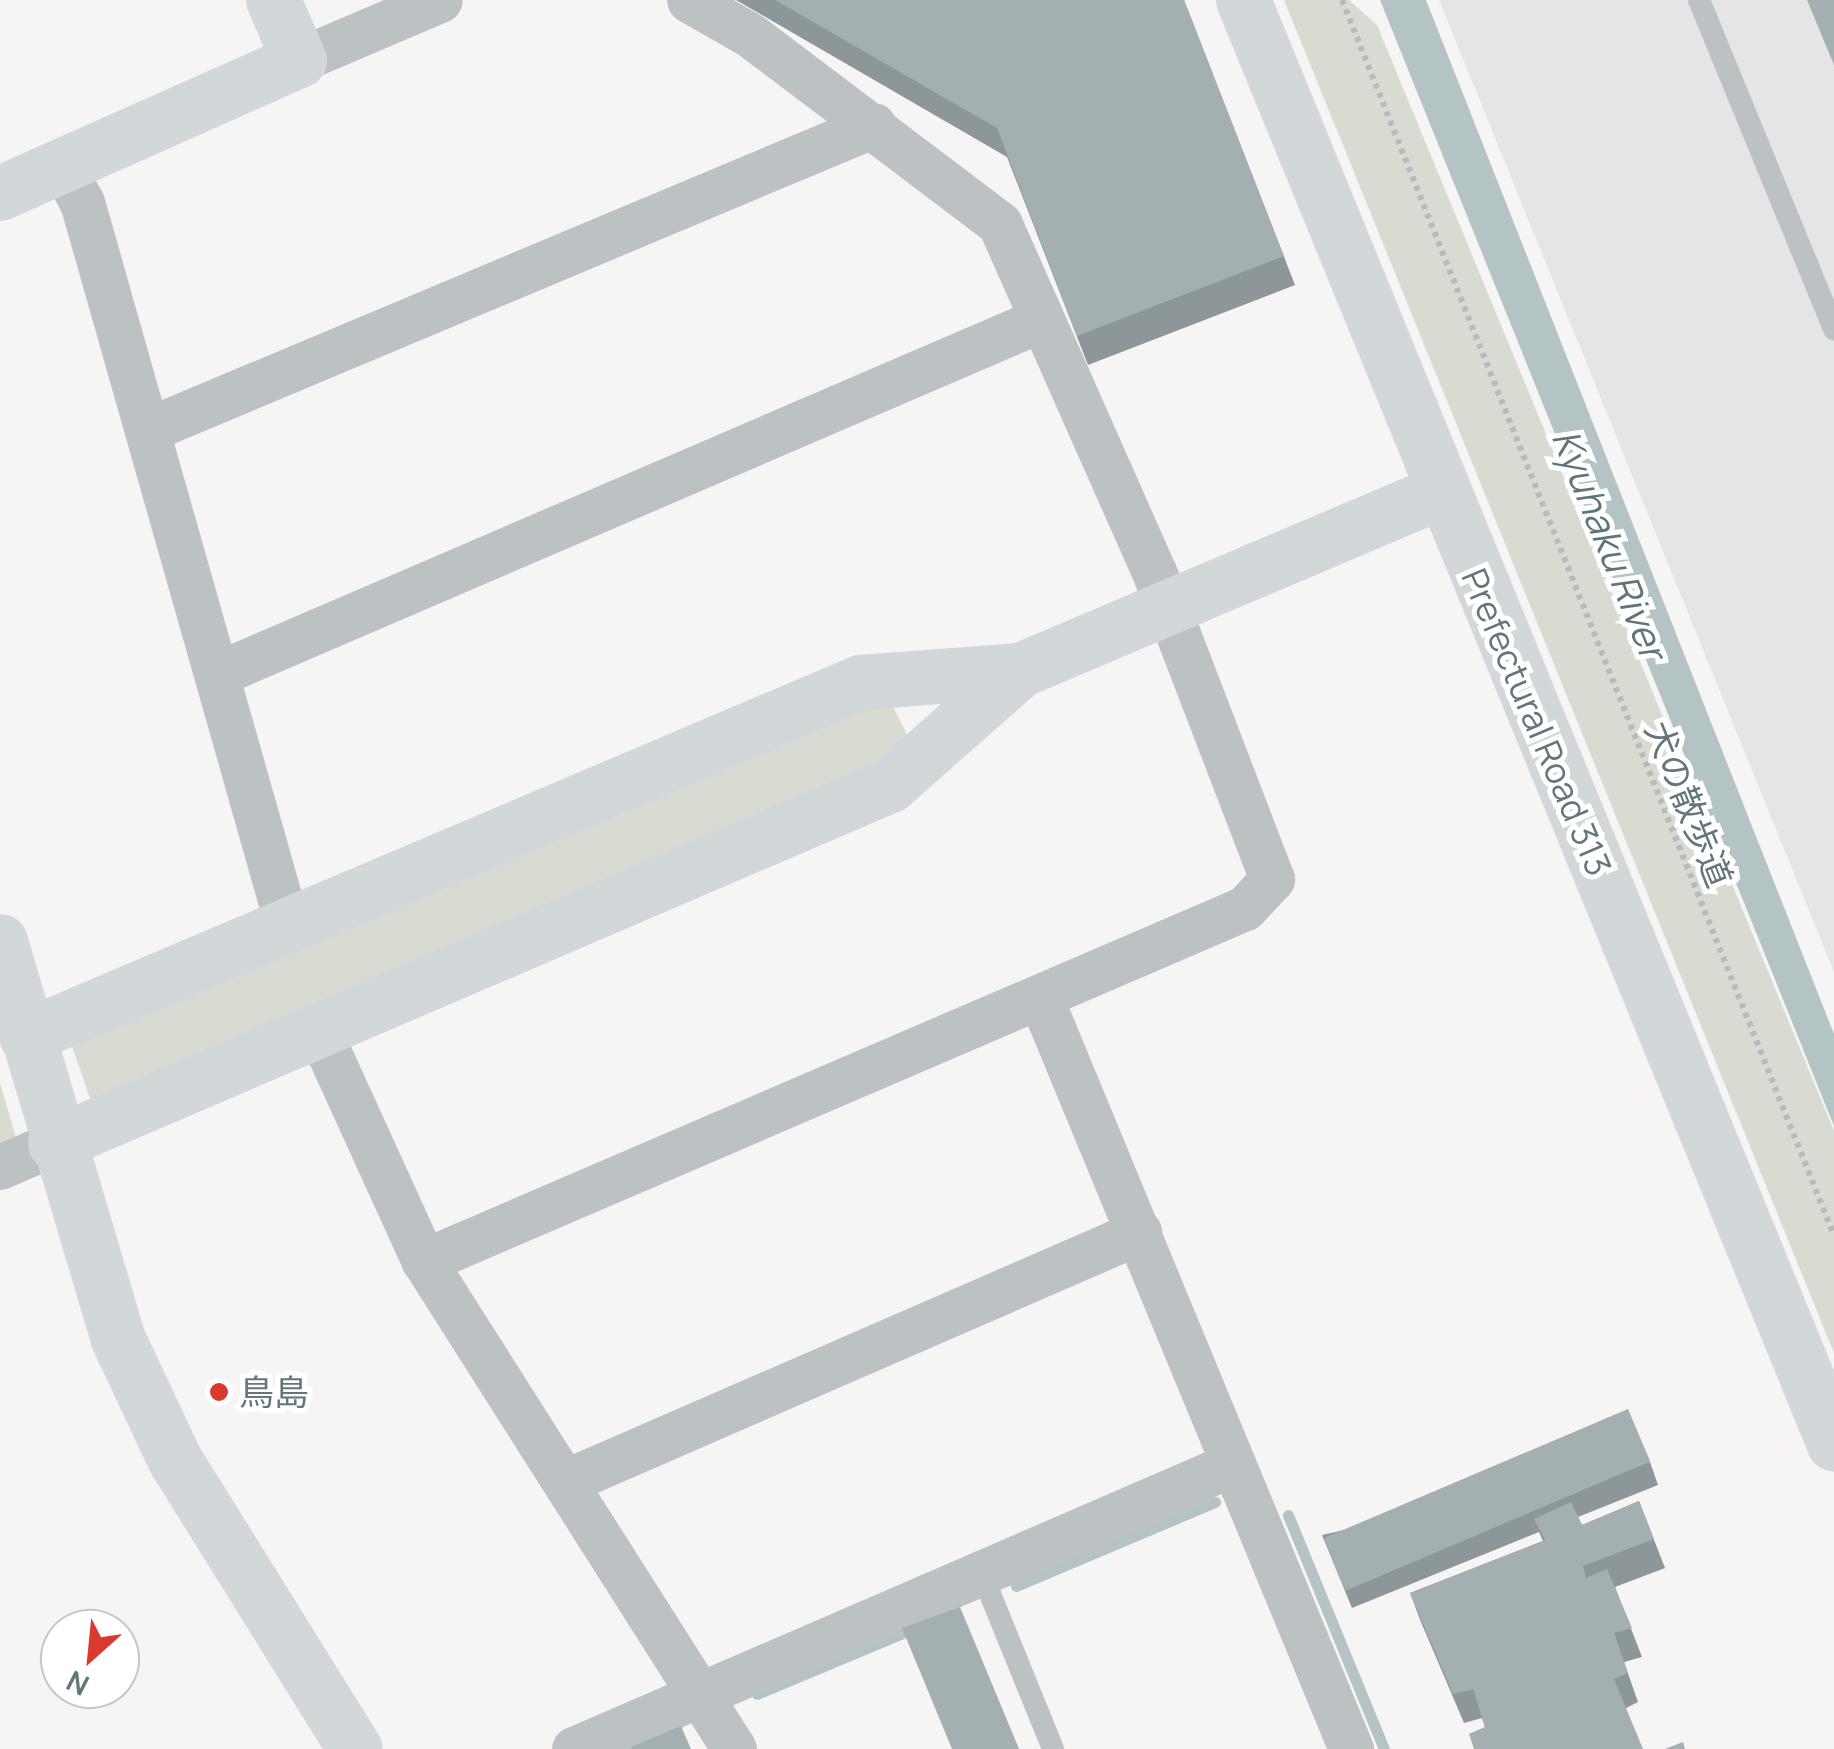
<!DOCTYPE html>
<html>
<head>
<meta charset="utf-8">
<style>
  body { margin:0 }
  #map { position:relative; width:1834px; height:1749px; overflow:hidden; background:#f6f5f3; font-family:Manrope,"Noto Sans JP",sans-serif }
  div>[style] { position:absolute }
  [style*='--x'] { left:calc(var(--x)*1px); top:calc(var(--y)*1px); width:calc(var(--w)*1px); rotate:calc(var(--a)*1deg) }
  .built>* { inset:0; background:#e4e5e4 }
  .green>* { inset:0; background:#d7dbd2 }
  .water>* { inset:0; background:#b4c4c5 }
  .stream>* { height:11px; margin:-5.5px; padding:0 5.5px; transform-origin:5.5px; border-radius:5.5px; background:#b4c4c5 }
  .path>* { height:6px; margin-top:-3px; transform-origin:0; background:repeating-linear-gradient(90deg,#b7bbbc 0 5px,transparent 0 10px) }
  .lane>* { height:22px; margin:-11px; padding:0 11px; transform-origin:11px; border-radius:11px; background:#bcc2c4 }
  .street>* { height:45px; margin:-22.5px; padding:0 22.5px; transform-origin:22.5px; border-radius:22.5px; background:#bcc2c4 }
  .secondary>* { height:55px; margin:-27.5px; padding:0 27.5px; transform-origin:27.5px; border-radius:27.5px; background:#d2d8da }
  .wall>* { inset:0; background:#8d9699 }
  .building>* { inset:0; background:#a4afb2; transform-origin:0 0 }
  .dots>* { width:28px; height:28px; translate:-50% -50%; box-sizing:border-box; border:5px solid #fff; border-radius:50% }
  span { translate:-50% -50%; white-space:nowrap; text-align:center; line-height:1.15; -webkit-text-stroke:10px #fff; paint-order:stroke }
  .street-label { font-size:35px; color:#62767c }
  .poi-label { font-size:35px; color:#62767c }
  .left { translate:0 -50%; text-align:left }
  .water-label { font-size:38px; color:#5d7678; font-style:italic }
  .north { position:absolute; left:40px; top:1609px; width:100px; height:100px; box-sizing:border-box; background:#fff; border:2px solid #c0c8cb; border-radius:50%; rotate:207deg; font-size:28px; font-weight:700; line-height:40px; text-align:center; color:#62767c }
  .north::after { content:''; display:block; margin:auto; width:35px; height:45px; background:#da392f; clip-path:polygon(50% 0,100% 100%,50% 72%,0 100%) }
</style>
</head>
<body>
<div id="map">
  <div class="built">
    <i style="clip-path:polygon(1439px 0,1834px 0,1834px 972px)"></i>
  </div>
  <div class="green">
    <i style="clip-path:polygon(1284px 0,1349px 0,1377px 25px,1834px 1131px,1834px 1353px)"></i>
    <i style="clip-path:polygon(888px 697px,911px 742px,883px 771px,95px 1113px,67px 1032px)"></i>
    <i style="clip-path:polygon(0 1083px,18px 1145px,0 1153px)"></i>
  </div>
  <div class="water">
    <i style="clip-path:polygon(1380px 0,1426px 0,1834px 1034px,1834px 1126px)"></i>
  </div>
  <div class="stream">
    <i style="--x:1288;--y:1515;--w:253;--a:67.7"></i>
    <i style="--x:1016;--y:1586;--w:216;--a:-22.9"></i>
    <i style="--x:757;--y:1694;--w:171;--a:-22.7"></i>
  </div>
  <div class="path">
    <i style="--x:1342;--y:0;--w:1330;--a:68.29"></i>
  </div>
  <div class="lane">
    <i style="--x:1699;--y:0;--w:356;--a:67.7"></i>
    <i style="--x:982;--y:1574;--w:189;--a:67.9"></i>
  </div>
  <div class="street">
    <i style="--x:299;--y:60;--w:153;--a:-23.1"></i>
    <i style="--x:63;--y:167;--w:40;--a:62"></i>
    <i style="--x:82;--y:202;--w:751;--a:74.15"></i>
    <i style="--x:147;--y:430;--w:788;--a:-22.76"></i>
    <i style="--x:217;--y:674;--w:896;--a:-23.27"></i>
    <i style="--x:1041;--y:999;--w:812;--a:67.54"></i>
    <i style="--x:319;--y:1031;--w:253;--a:65.5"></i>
    <i style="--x:424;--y:1261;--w:578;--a:57.57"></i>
    <i style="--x:0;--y:1167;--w:60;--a:-23.6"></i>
    <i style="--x:424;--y:1261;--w:894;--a:-23.27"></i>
    <i style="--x:1245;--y:908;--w:40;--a:-47"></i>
    <i style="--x:1272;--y:879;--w:329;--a:-111"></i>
    <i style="--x:1154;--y:572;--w:381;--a:-113.9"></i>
    <i style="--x:1000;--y:224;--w:313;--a:-142.9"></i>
    <i style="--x:750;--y:35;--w:70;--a:-150.2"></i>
    <i style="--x:569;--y:1480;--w:622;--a:-23.51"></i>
    <i style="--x:574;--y:1749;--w:718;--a:-23.39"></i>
  </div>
  <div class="secondary">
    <i style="--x:1243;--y:0;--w:1560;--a:67.74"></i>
    <i style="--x:0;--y:193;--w:327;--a:-24"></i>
    <i style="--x:299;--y:60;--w:65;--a:-113.4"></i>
    <i style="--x:0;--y:941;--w:413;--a:73.5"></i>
    <i style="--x:117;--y:1337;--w:136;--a:64.8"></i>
    <i style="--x:175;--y:1460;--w:340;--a:58.1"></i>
    <i style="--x:26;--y:1036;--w:906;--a:-23"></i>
    <i style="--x:860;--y:682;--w:160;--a:-4.3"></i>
    <i style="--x:55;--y:1143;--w:909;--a:-23.21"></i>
    <i style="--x:890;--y:785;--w:174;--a:-41.5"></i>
    <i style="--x:1020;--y:670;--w:458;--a:-23"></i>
  </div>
  <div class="wall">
    <i style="clip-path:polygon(736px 0,1184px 0,1295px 285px,1088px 365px,1007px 157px)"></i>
    <i style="clip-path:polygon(1650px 1462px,1658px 1485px,1578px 1517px,1582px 1525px,1639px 1501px,1665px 1568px,1615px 1587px,1642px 1657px,1624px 1662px,1638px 1702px,1626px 1708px,1485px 1727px,1482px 1718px,1464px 1723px,1421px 1622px,1410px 1593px,1543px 1541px,1539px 1532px,1352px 1608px,1322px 1535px)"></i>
  </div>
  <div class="building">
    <i style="clip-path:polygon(775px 0,1184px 0,1284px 256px,1077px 336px,997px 128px)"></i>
    <i style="clip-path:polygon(1807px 0,1834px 0,1834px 65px)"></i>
    <i style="left:1628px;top:1409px;width:57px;height:331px;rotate:67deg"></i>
    <i style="clip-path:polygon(1639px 1501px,1654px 1539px,1583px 1566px,1586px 1578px,1607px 1569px,1632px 1628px,1614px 1633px,1628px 1673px,1614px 1679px,1643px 1749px,1474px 1749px,1469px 1734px,1485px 1727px,1473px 1689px,1453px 1694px,1410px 1593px,1545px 1540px,1534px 1519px,1571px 1502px,1582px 1525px)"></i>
    <i style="clip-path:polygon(960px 1607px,1019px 1749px,952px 1749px,902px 1628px)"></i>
    <i style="clip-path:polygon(681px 1726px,691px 1749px,632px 1749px,631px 1747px)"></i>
    <i style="clip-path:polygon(1683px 1742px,1685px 1749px,1665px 1749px)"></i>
  </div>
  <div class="dots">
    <i style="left:219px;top:1392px;background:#da392f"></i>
  </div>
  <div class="street-label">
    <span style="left:1537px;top:722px;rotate:67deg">Prefectural Road 313</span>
    <span style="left:1689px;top:804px;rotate:68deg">犬の散歩道</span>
  </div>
  <div class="poi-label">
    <span class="left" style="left:239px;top:1392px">鳥島</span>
  </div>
  <div class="water-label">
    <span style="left:1610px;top:544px;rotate:68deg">Kyuhaku River</span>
  </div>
  <div class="north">N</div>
</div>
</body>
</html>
